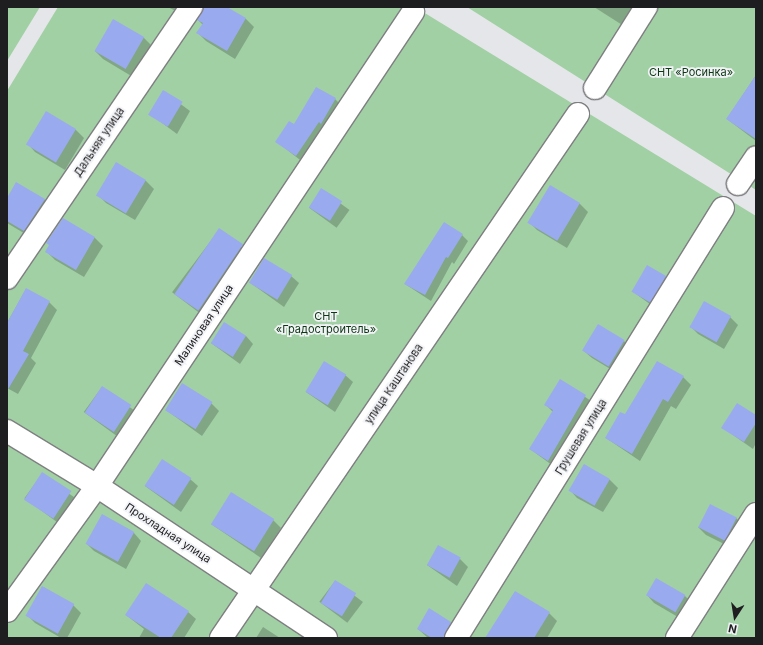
<!DOCTYPE html>
<html>
<head>
<meta charset="utf-8">
<style>
  body { margin:0 }
  #map { position:relative; width:763px; height:645px; overflow:hidden; background:#e5e6e9; font-family:Inter,sans-serif }
  div>[style] { position:absolute }
  [style*='--x'] { left:calc(var(--x)*1px); top:calc(var(--y)*1px); width:calc(var(--w)*1px); rotate:calc(var(--a)*1deg) }
  .green>* { inset:0; background:#a1d0a4 }
  .shadow>* { inset:0; background:#0003; transform-origin:0 0 }
  .building>* { inset:0; background:#9aaaee; transform-origin:0 0 }
  .roads { filter:drop-shadow(1px 0 #7f7f82) drop-shadow(-1px 0 #7f7f82) drop-shadow(0 1px #7f7f82) drop-shadow(0 -1px #7f7f82) }
  .street>* { height:22px; margin:-11px; padding:0 11px; transform-origin:11px; border-radius:11px; background:#fff }
  span { translate:-50% -50%; white-space:nowrap; text-align:center; line-height:1.15; -webkit-text-stroke:3.5px #f2f3f6; paint-order:stroke }
  .park-label { font-size:11px; color:#0b3713 }
  .street-label { font-size:11px; color:#1e1e20 }
  .frame { position:absolute; inset:0; border:8px solid #1e1e20; pointer-events:none }
  .north { position:absolute; left:715px; top:597px; width:40px; height:40px; -webkit-text-stroke:3px #f2f3f6; paint-order:stroke; rotate:192deg; font-size:11px; font-weight:700; line-height:16px; text-align:center; color:#1e1e20 }
  .north::after { content:''; display:block; margin:auto; width:14px; height:18px; background:#1e1e20; clip-path:polygon(50% 0,100% 100%,50% 72%,0 100%) }
</style>
</head>
<body>
<div id="map">
  <div class="green">
    <i style="clip-path:polygon(7px 7px,40px 7px,7px 61px)"></i>
    <i style="clip-path:polygon(58px 7px,415px 7px,756px 216px,756px 638px,7px 638px,7px 91px)"></i>
    <i style="clip-path:polygon(467px 7px,756px 7px,756px 190px,595px 88px)"></i>
  </div>
  <div class="shadow">
    <i style="clip-path:polygon(168px 7px,190px 7px,183px 15px)"></i>
    <i style="clip-path:polygon(204px 7px,225px 7px,246px 19px,254px 27px,235px 59px,206px 41px,198px 33px,203px 25px,198px 20px)"></i>
    <i style="clip-path:polygon(594px 7px,639px 7px,627px 28px)"></i>
    <i style="clip-path:polygon(143px 37px,151px 45px,133px 77px,103px 59px,95px 51px)"></i>
    <i style="clip-path:polygon(756px 75px,756px 141px,727px 119px)"></i>
    <i style="clip-path:polygon(163px 91px,190px 111px,177px 134px,150px 114px)"></i>
    <i style="clip-path:polygon(335px 99px,343px 107px,304px 163px,277px 142px,294px 126px)"></i>
    <i style="clip-path:polygon(46px 113px,76px 130px,84px 138px,65px 170px,35px 152px,28px 144px)"></i>
    <i style="clip-path:polygon(116px 164px,146px 181px,154px 189px,135px 220px,106px 203px,98px 195px)"></i>
    <i style="clip-path:polygon(17px 184px,45px 200px,53px 208px,32px 238px,7px 223px,7px 200px)"></i>
    <i style="clip-path:polygon(551px 187px,580px 204px,588px 212px,567px 248px,537px 230px,530px 223px)"></i>
    <i style="left:322px;top:190px;width:34px;height:22px;rotate:36deg"></i>
    <i style="clip-path:polygon(63px 219px,95px 238px,103px 246px,84px 277px,55px 260px,47px 252px)"></i>
    <i style="left:219px;top:230px;width:39px;height:78px;rotate:37deg"></i>
    <i style="clip-path:polygon(462px 235px,468px 241px,454px 264px,452px 262px,431px 301px,405px 284px)"></i>
    <i style="clip-path:polygon(291px 276px,299px 283px,284px 307px,249px 282px)"></i>
    <i style="clip-path:polygon(665px 277px,673px 285px,658px 310px,632px 291px)"></i>
    <i style="clip-path:polygon(26px 289px,49px 302px,57px 310px,31px 358px,36px 363px,18px 394px,7px 388px,7px 323px)"></i>
    <i style="clip-path:polygon(730px 317px,738px 325px,724px 349px,698px 334px,690px 326px)"></i>
    <i style="clip-path:polygon(246px 336px,253px 344px,240px 364px,211px 343px)"></i>
    <i style="clip-path:polygon(624px 341px,632px 349px,617px 373px,592px 358px,584px 351px)"></i>
    <i style="clip-path:polygon(345px 375px,353px 382px,335px 412px,306px 392px)"></i>
    <i style="clip-path:polygon(683px 377px,691px 385px,676px 409px,671px 406px,640px 461px,606px 438px,625px 416px)"></i>
    <i style="clip-path:polygon(560px 380px,594px 403px,556px 468px,530px 449px,553px 412px,546px 405px)"></i>
    <i style="left:102px;top:387px;width:46px;height:31px;rotate:36deg"></i>
    <i style="clip-path:polygon(211px 403px,219px 411px,202px 436px,166px 410px)"></i>
    <i style="clip-path:polygon(756px 416px,756px 443px,753px 449px,723px 428px)"></i>
    <i style="clip-path:polygon(584px 465px,610px 480px,618px 488px,603px 512px,577px 498px,570px 490px)"></i>
    <i style="left:42px;top:474px;width:44px;height:30px;rotate:36deg"></i>
    <i style="clip-path:polygon(190px 479px,198px 486px,181px 512px,145px 486px)"></i>
    <i style="clip-path:polygon(103px 516px,134px 533px,141px 541px,126px 569px,94px 551px,87px 544px)"></i>
    <i style="clip-path:polygon(736px 518px,744px 526px,732px 548px,706px 535px,698px 527px)"></i>
    <i style="clip-path:polygon(273px 520px,281px 528px,261px 558px,211px 524px)"></i>
    <i style="clip-path:polygon(460px 559px,468px 567px,457px 586px,427px 565px)"></i>
    <i style="left:335px;top:581px;width:35px;height:26px;rotate:37deg"></i>
    <i style="clip-path:polygon(43px 587px,73px 605px,81px 613px,67px 638px,61px 638px,35px 623px,27px 615px)"></i>
    <i style="clip-path:polygon(515px 592px,549px 613px,557px 621px,547px 638px,486px 638px)"></i>
    <i style="clip-path:polygon(647px 595px,685px 596px,693px 604px,683px 620px,654px 603px)"></i>
    <i style="clip-path:polygon(429px 610px,459px 630px,455px 638px,428px 638px,418px 629px)"></i>
    <i style="clip-path:polygon(188px 612px,196px 619px,184px 638px,139px 638px,144px 629px,126px 615px)"></i>
    <i style="clip-path:polygon(263px 627px,280px 638px,256px 638px)"></i>
  </div>
  <div class="building">
    <i style="clip-path:polygon(203px 7px,227px 7px,246px 18px,227px 51px,196px 33px,203px 23px,197px 20px)"></i>
    <i style="left:113px;top:19px;width:36px;height:37px;rotate:30deg"></i>
    <i style="clip-path:polygon(756px 75px,756px 139px,726px 119px)"></i>
    <i style="clip-path:polygon(316px 87px,336px 98px,321px 124px,319px 122px,296px 156px,275px 142px,289px 121px,294px 124px)"></i>
    <i style="left:163px;top:90px;width:23px;height:29px;rotate:31deg"></i>
    <i style="left:46px;top:111px;width:35px;height:39px;rotate:31deg"></i>
    <i style="left:116px;top:162px;width:35px;height:39px;rotate:31deg"></i>
    <i style="clip-path:polygon(16px 182px,45px 199px,24px 231px,7px 221px,7px 198px)"></i>
    <i style="left:550px;top:185px;width:35px;height:44px;rotate:31deg"></i>
    <i style="left:321px;top:188px;width:25px;height:23px;rotate:32deg"></i>
    <i style="clip-path:polygon(63px 218px,95px 237px,76px 270px,45px 252px,49px 245px,46px 243px)"></i>
    <i style="clip-path:polygon(444px 222px,463px 234px,448px 258px,446px 257px,425px 295px,404px 284px)"></i>
    <i style="left:219px;top:228px;width:29px;height:80px;rotate:34deg"></i>
    <i style="left:264px;top:258px;width:33px;height:29px;rotate:31deg"></i>
    <i style="left:647px;top:265px;width:22px;height:31px;rotate:30deg"></i>
    <i style="clip-path:polygon(26px 288px,50px 301px,23px 351px,29px 354px,7px 391px,7px 323px)"></i>
    <i style="left:704px;top:301px;width:31px;height:30px;rotate:29deg"></i>
    <i style="left:224px;top:322px;width:26px;height:25px;rotate:32deg"></i>
    <i style="left:598px;top:324px;width:31px;height:31px;rotate:31deg"></i>
    <i style="left:324px;top:361px;width:26px;height:36px;rotate:31deg"></i>
    <i style="clip-path:polygon(657px 361px,684px 376px,668px 402px,663px 399px,632px 454px,605px 438px,620px 412px,625px 414px)"></i>
    <i style="clip-path:polygon(560px 379px,586px 395px,548px 461px,529px 449px,553px 410px,544px 405px)"></i>
    <i style="left:182px;top:383px;width:36px;height:32px;rotate:32deg"></i>
    <i style="left:102px;top:386px;width:35px;height:32px;rotate:33deg"></i>
    <i style="clip-path:polygon(737px 403px,756px 415px,756px 423px,744px 442px,721px 428px)"></i>
    <i style="left:162px;top:459px;width:35px;height:32px;rotate:33deg"></i>
    <i style="left:584px;top:464px;width:30px;height:31px;rotate:30deg"></i>
    <i style="left:42px;top:472px;width:35px;height:33px;rotate:33deg"></i>
    <i style="left:231px;top:492px;width:51px;height:38px;rotate:32deg"></i>
    <i style="left:710px;top:504px;width:30px;height:26px;rotate:27deg"></i>
    <i style="left:102px;top:514px;width:37px;height:34px;rotate:29deg"></i>
    <i style="left:438px;top:545px;width:26px;height:23px;rotate:29deg"></i>
    <i style="left:656px;top:578px;width:34px;height:20px;rotate:30deg"></i>
    <i style="left:335px;top:580px;width:25px;height:27px;rotate:32deg"></i>
    <i style="clip-path:polygon(146px 583px,189px 611px,171px 638px,161px 638px,125px 615px)"></i>
    <i style="left:42px;top:586px;width:37px;height:34px;rotate:29deg"></i>
    <i style="clip-path:polygon(515px 591px,550px 612px,534px 638px,485px 638px)"></i>
    <i style="clip-path:polygon(429px 608px,451px 622px,444px 638px,432px 638px,417px 629px)"></i>
  </div>
  <div class="roads">
    <div class="street">
      <i style="--x:595;--y:88;--w:96;--a:-57.8"></i>
      <i style="--x:738;--y:184;--w:32;--a:-56"></i>
      <i style="--x:7;--y:278;--w:328;--a:-55.8"></i>
      <i style="--x:7;--y:431;--w:105;--a:31.4"></i>
      <i style="--x:97;--y:486;--w:275;--a:33.6"></i>
      <i style="--x:7;--y:611;--w:154;--a:-54.2"></i>
      <i style="--x:97;--y:486;--w:570;--a:-56.31"></i>
      <i style="--x:221;--y:638;--w:634;--a:-55.73"></i>
      <i style="--x:456;--y:638;--w:506;--a:-58.16"></i>
      <i style="--x:677;--y:638;--w:147;--a:-57.5"></i>
    </div>
  </div>
  <div class="park-label">
    <span style="left:691px;top:72px">СНТ «Росинка»</span>
    <span style="left:326px;top:323px">СНТ<br>«Градостроитель»</span>
  </div>
  <div class="street-label">
    <span style="left:99px;top:142px;rotate:-56deg">Дальняя улица</span>
    <span style="left:204px;top:325px;rotate:-56deg">Малиновая улица</span>
    <span style="left:394px;top:384px;rotate:-56deg">улица Каштанова</span>
    <span style="left:581px;top:437px;rotate:-58deg">Грушевая улица</span>
    <span style="left:168px;top:533px;rotate:33deg">Прохладная улица</span>
  </div>
  <div class="frame"></div>
  <div class="north">N</div>
</div>
</body>
</html>
